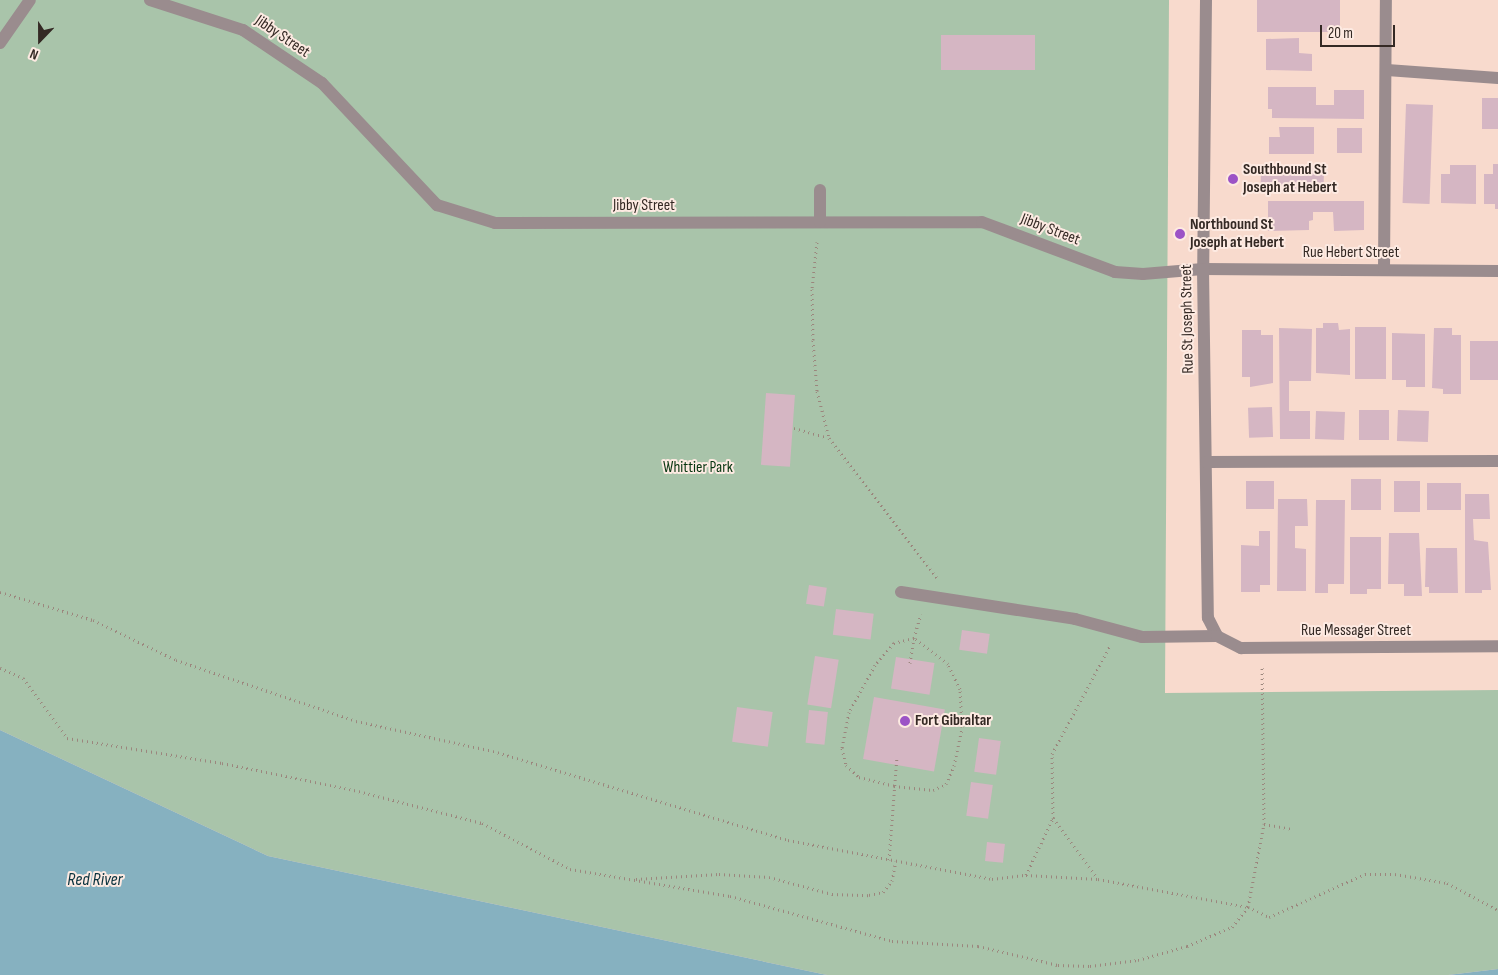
<!DOCTYPE html>
<html>
<head>
<meta charset="utf-8">
<style>
  body { margin:0 }
  #map { position:relative; width:1498px; height:975px; overflow:hidden; background:#f8dacd; font-family:"Sofia Sans Condensed",sans-serif }
  div>[style] { position:absolute }
  [style*='--x'] { left:calc(var(--x)*1px); top:calc(var(--y)*1px); width:calc(var(--w)*1px); rotate:calc(var(--a)*1deg) }
  .green>* { inset:0; background:#a9c4aa }
  .water>* { inset:0; background:#86b1c0 }
  .building>* { inset:0; background:#d5b6c3; transform-origin:0 0 }
  .path>* { height:3px; margin-top:-1.5px; transform-origin:0; background:repeating-linear-gradient(90deg,#9b867d 0 1px,transparent 0 5px) }
  .minor>* { height:12px; margin:-6px; padding:0 6px; transform-origin:6px; border-radius:6px; background:#9a8c8e }
  .dots>* { width:14px; height:14px; translate:-50% -50%; box-sizing:border-box; border:2px solid #fdeae2; border-radius:50% }
  span { translate:-50% -50%; white-space:nowrap; text-align:center; line-height:1.15; -webkit-text-stroke:4px #fdeae2; paint-order:stroke }
  .street-label { font-size:16px; color:#342924 }
  .poi-label { font-size:16px; color:#342924; font-weight:700 }
  .left { translate:0 -50%; text-align:left }
  .park-label { font-size:16px; color:#06350f }
  .water-label { font-size:18px; color:#09323e; font-style:italic }
  .north { position:absolute; left:15px; top:15px; width:50px; height:50px; -webkit-text-stroke:4px #fdeae2; paint-order:stroke; rotate:202deg; font-size:14px; font-weight:700; line-height:20px; text-align:center; color:#342924 }
  .north::after { content:''; display:block; margin:auto; width:18px; height:22px; background:#342924; clip-path:polygon(50% 0,100% 100%,50% 72%,0 100%) }
  .scale { position:absolute; left:1320px; top:25px; width:75px; height:22px; box-sizing:border-box; border:2px solid #342924; border-top:0; padding-left:6px; font-size:15px; line-height:18px; white-space:nowrap; color:#342924; -webkit-text-stroke:4px #fdeae2; paint-order:stroke }
</style>
</head>
<body>
<div id="map">
  <div class="green">
    <i style="clip-path:polygon(0 0,1169px 0,1165px 693px,1498px 690px,1498px 969px,1448px 975px,827px 975px,268px 856px,0 730px)"></i>
  </div>
  <div class="water">
    <i style="clip-path:polygon(0 730px,268px 856px,827px 975px,0 975px)"></i>
    <i style="clip-path:polygon(1498px 969px,1498px 975px,1448px 975px)"></i>
  </div>
  <div class="building">
    <i style="left:1257px;top:0;width:83px;height:32px"></i>
    <i style="left:1035px;top:35px;width:35px;height:94px;rotate:90deg"></i>
    <i style="clip-path:polygon(1299px 38px,1299px 53px,1312px 54px,1312px 71px,1266px 70px,1266px 39px)"></i>
    <i style="clip-path:polygon(1268px 87px,1316px 87px,1316px 105px,1334px 105px,1334px 90px,1364px 90px,1364px 119px,1272px 118px,1272px 109px,1268px 109px)"></i>
    <i style="left:1498px;top:98px;width:31px;height:16px;rotate:90deg"></i>
    <i style="left:1406px;top:104px;width:27px;height:99px;rotate:2deg"></i>
    <i style="clip-path:polygon(1279px 127px,1314px 127px,1314px 154px,1269px 154px,1269px 137px,1280px 137px)"></i>
    <i style="left:1337px;top:128px;width:25px;height:25px"></i>
    <i style="clip-path:polygon(1493px 164px,1498px 164px,1498px 209px,1495px 209px,1495px 204px,1484px 204px,1484px 174px,1493px 174px)"></i>
    <i style="left:1261px;top:165px;width:63px;height:26px;rotate:1deg"></i>
    <i style="clip-path:polygon(1450px 165px,1476px 165px,1476px 204px,1441px 203px,1441px 174px,1450px 174px)"></i>
    <i style="clip-path:polygon(1268px 201px,1364px 201px,1364px 230px,1334px 231px,1333px 212px,1313px 212px,1313px 220px,1309px 221px,1309px 230px,1268px 231px)"></i>
    <i style="clip-path:polygon(1323px 323px,1338px 323px,1339px 330px,1350px 329px,1350px 375px,1316px 373px,1316px 328px,1323px 328px)"></i>
    <i style="left:1355px;top:327px;width:31px;height:52px"></i>
    <i style="clip-path:polygon(1279px 328px,1312px 329px,1311px 381px,1289px 381px,1289px 411px,1310px 411px,1310px 439px,1280px 439px)"></i>
    <i style="clip-path:polygon(1434px 328px,1452px 328px,1452px 335px,1461px 335px,1461px 394px,1443px 394px,1443px 389px,1432px 388px)"></i>
    <i style="clip-path:polygon(1242px 330px,1261px 330px,1261px 335px,1273px 335px,1273px 383px,1250px 387px,1250px 377px,1242px 377px)"></i>
    <i style="clip-path:polygon(1392px 333px,1425px 334px,1425px 387px,1406px 387px,1406px 380px,1392px 380px)"></i>
    <i style="left:1498px;top:341px;width:39px;height:28px;rotate:90deg"></i>
    <i style="left:766px;top:393px;width:29px;height:72px;rotate:4deg"></i>
    <i style="left:1272px;top:407px;width:30px;height:24px;rotate:88deg"></i>
    <i style="left:1389px;top:410px;width:30px;height:30px;rotate:90deg"></i>
    <i style="left:1398px;top:410px;width:31px;height:31px;rotate:2deg"></i>
    <i style="left:1316px;top:411px;width:29px;height:28px;rotate:2deg"></i>
    <i style="left:1381px;top:479px;width:31px;height:30px;rotate:90deg"></i>
    <i style="left:1246px;top:481px;width:28px;height:28px"></i>
    <i style="left:1394px;top:481px;width:26px;height:31px"></i>
    <i style="left:1427px;top:483px;width:34px;height:27px"></i>
    <i style="clip-path:polygon(1465px 494px,1489px 494px,1490px 519px,1473px 519px,1474px 540px,1488px 542px,1491px 590px,1482px 590px,1482px 593px,1465px 593px)"></i>
    <i style="clip-path:polygon(1278px 499px,1307px 499px,1308px 526px,1295px 526px,1295px 548px,1306px 549px,1306px 591px,1277px 591px)"></i>
    <i style="clip-path:polygon(1316px 500px,1345px 500px,1344px 584px,1328px 584px,1328px 593px,1315px 593px)"></i>
    <i style="clip-path:polygon(1259px 531px,1270px 531px,1270px 585px,1260px 585px,1260px 592px,1241px 592px,1241px 545px,1259px 546px)"></i>
    <i style="clip-path:polygon(1389px 533px,1419px 533px,1422px 596px,1404px 596px,1404px 584px,1388px 584px)"></i>
    <i style="clip-path:polygon(1350px 537px,1381px 537px,1381px 589px,1367px 589px,1367px 594px,1350px 594px)"></i>
    <i style="clip-path:polygon(1426px 548px,1457px 548px,1458px 593px,1429px 593px,1429px 587px,1425px 587px)"></i>
    <i style="left:809px;top:585px;width:18px;height:19px;rotate:9deg"></i>
    <i style="left:836px;top:609px;width:38px;height:26px;rotate:7deg"></i>
    <i style="left:962px;top:630px;width:28px;height:20px;rotate:8deg"></i>
    <i style="left:815px;top:656px;width:24px;height:49px;rotate:9deg"></i>
    <i style="left:896px;top:657px;width:39px;height:32px;rotate:9deg"></i>
    <i style="left:874px;top:697px;width:72px;height:63px;rotate:10deg"></i>
    <i style="left:737px;top:707px;width:36px;height:35px;rotate:8deg"></i>
    <i style="left:809px;top:710px;width:19px;height:33px;rotate:6deg"></i>
    <i style="left:979px;top:738px;width:22px;height:34px;rotate:8deg"></i>
    <i style="left:971px;top:782px;width:22px;height:34px;rotate:8deg"></i>
    <i style="left:987px;top:842px;width:18px;height:19px;rotate:6deg"></i>
  </div>
  <div class="path">
    <i style="--x:817;--y:242;--w:47;--a:96.1"></i>
    <i style="--x:812;--y:289;--w:51;--a:88.9"></i>
    <i style="--x:813;--y:340;--w:51;--a:85.5"></i>
    <i style="--x:817;--y:391;--w:49;--a:75.7"></i>
    <i style="--x:829;--y:438;--w:178;--a:52.3"></i>
    <i style="--x:794;--y:428;--w:35;--a:16"></i>
    <i style="--x:0;--y:592;--w:97;--a:16.8"></i>
    <i style="--x:93;--y:620;--w:92;--a:25.7"></i>
    <i style="--x:176;--y:660;--w:190;--a:18.7"></i>
    <i style="--x:356;--y:721;--w:140;--a:12.4"></i>
    <i style="--x:493;--y:751;--w:308;--a:16.8"></i>
    <i style="--x:788;--y:840;--w:208;--a:10.8"></i>
    <i style="--x:992;--y:879;--w:34;--a:-7"></i>
    <i style="--x:1026;--y:875;--w:72;--a:3.2"></i>
    <i style="--x:1098;--y:879;--w:153;--a:10.6"></i>
    <i style="--x:1248;--y:907;--w:23;--a:25"></i>
    <i style="--x:1269;--y:917;--w:105;--a:-24.1"></i>
    <i style="--x:1365;--y:874;--w:30;--a:0"></i>
    <i style="--x:1395;--y:874;--w:53;--a:9.8"></i>
    <i style="--x:1447;--y:883;--w:58;--a:27.9"></i>
    <i style="--x:910;--y:663;--w:25;--a:-81"></i>
    <i style="--x:914;--y:638;--w:21;--a:166"></i>
    <i style="--x:894;--y:643;--w:29;--a:131"></i>
    <i style="--x:875;--y:665;--w:54;--a:119"></i>
    <i style="--x:849;--y:712;--w:37;--a:101"></i>
    <i style="--x:842;--y:748;--w:17;--a:77"></i>
    <i style="--x:846;--y:765;--w:18;--a:43"></i>
    <i style="--x:859;--y:777;--w:36;--a:14"></i>
    <i style="--x:894;--y:786;--w:39;--a:6"></i>
    <i style="--x:933;--y:790;--w:14;--a:-25"></i>
    <i style="--x:946;--y:784;--w:20;--a:-66"></i>
    <i style="--x:954;--y:766;--w:40;--a:-78"></i>
    <i style="--x:962;--y:727;--w:38;--a:-93"></i>
    <i style="--x:960;--y:689;--w:28;--a:-116"></i>
    <i style="--x:948;--y:664;--w:43;--a:-142.6"></i>
    <i style="--x:914;--y:638;--w:25;--a:-74"></i>
    <i style="--x:0;--y:668;--w:25;--a:23"></i>
    <i style="--x:23;--y:678;--w:74;--a:53.7"></i>
    <i style="--x:67;--y:738;--w:157;--a:9.2"></i>
    <i style="--x:222;--y:763;--w:135;--a:11.6"></i>
    <i style="--x:354;--y:790;--w:132;--a:14.5"></i>
    <i style="--x:482;--y:823;--w:99;--a:27.6"></i>
    <i style="--x:570;--y:869;--w:162;--a:9.6"></i>
    <i style="--x:730;--y:896;--w:168;--a:15.5"></i>
    <i style="--x:892;--y:941;--w:86;--a:3.3"></i>
    <i style="--x:978;--y:946;--w:82;--a:13.4"></i>
    <i style="--x:1058;--y:965;--w:32;--a:2"></i>
    <i style="--x:1090;--y:966;--w:48;--a:-7.1"></i>
    <i style="--x:1138;--y:960;--w:51;--a:-15.9"></i>
    <i style="--x:1187;--y:946;--w:49;--a:-22.9"></i>
    <i style="--x:1232;--y:927;--w:26;--a:-51"></i>
    <i style="--x:1248;--y:907;--w:85;--a:-79.1"></i>
    <i style="--x:1264;--y:824;--w:158;--a:-90.7"></i>
    <i style="--x:1053;--y:818;--w:74;--a:53.7"></i>
    <i style="--x:1264;--y:824;--w:28;--a:10"></i>
    <i style="--x:889;--y:860;--w:104;--a:-85.6"></i>
    <i style="--x:1026;--y:875;--w:63;--a:-64.7"></i>
    <i style="--x:1053;--y:818;--w:64;--a:-90.9"></i>
    <i style="--x:1052;--y:754;--w:123;--a:-61.8"></i>
    <i style="--x:636;--y:879;--w:83;--a:-3.4"></i>
    <i style="--x:719;--y:874;--w:50;--a:3.4"></i>
    <i style="--x:769;--y:877;--w:65;--a:15.1"></i>
    <i style="--x:832;--y:894;--w:37;--a:2"></i>
    <i style="--x:869;--y:895;--w:14;--a:-12"></i>
    <i style="--x:883;--y:892;--w:14;--a:-51"></i>
    <i style="--x:892;--y:881;--w:20;--a:-79"></i>
  </div>
  <div class="minor">
    <i style="--x:150;--y:0;--w:98;--a:17.9"></i>
    <i style="--x:243;--y:30;--w:95;--a:33.9"></i>
    <i style="--x:322;--y:83;--w:168;--a:46.7"></i>
    <i style="--x:437;--y:205;--w:61;--a:17.2"></i>
    <i style="--x:495;--y:223;--w:487;--a:-0.1"></i>
    <i style="--x:982;--y:222;--w:142;--a:20.6"></i>
    <i style="--x:1115;--y:272;--w:28;--a:4"></i>
    <i style="--x:1143;--y:274;--w:60;--a:-4.8"></i>
    <i style="--x:1203;--y:269;--w:295;--a:0.4"></i>
    <i style="--x:1206;--y:0;--w:269;--a:90.6"></i>
    <i style="--x:1203;--y:269;--w:349;--a:89.2"></i>
    <i style="--x:1208;--y:618;--w:20;--a:63"></i>
    <i style="--x:0;--y:43;--w:52;--a:-55.1"></i>
    <i style="--x:1387;--y:70;--w:111;--a:4.1"></i>
    <i style="--x:820;--y:222;--w:32;--a:-90"></i>
    <i style="--x:1384;--y:270;--w:270;--a:-89.6"></i>
    <i style="--x:1206;--y:462;--w:292;--a:-0.2"></i>
    <i style="--x:901;--y:592;--w:176;--a:8.8"></i>
    <i style="--x:1075;--y:619;--w:69;--a:15"></i>
    <i style="--x:1142;--y:637;--w:75;--a:-0.8"></i>
    <i style="--x:1217;--y:636;--w:27;--a:27"></i>
    <i style="--x:1241;--y:648;--w:257;--a:-0.4"></i>
  </div>
  <div class="dots">
    <i style="left:1233px;top:179px;background:#9c53c6"></i>
    <i style="left:1180px;top:234px;background:#9c53c6"></i>
    <i style="left:905px;top:721px;background:#9c53c6"></i>
  </div>
  <div class="street-label">
    <span style="left:282px;top:37px;rotate:34deg">Jibby Street</span>
    <span style="left:644px;top:206px">Jibby Street</span>
    <span style="left:1050px;top:230px;rotate:21deg">Jibby Street</span>
    <span style="left:1351px;top:253px">Rue Hebert Street</span>
    <span style="left:1188px;top:319px;rotate:-91deg">Rue St Joseph Street</span>
    <span style="left:1356px;top:631px">Rue Messager Street</span>
  </div>
  <div class="poi-label">
    <span class="left" style="left:1243px;top:179px">Southbound St<br>Joseph at Hebert</span>
    <span class="left" style="left:1190px;top:234px">Northbound St<br>Joseph at Hebert</span>
    <span class="left" style="left:915px;top:721px">Fort Gibraltar</span>
  </div>
  <div class="park-label">
    <span style="left:698px;top:468px">Whittier Park</span>
  </div>
  <div class="water-label">
    <span style="left:95px;top:880px">Red River</span>
  </div>
  <div class="north">N</div>
  <div class="scale">20 m</div>
</div>
</body>
</html>
